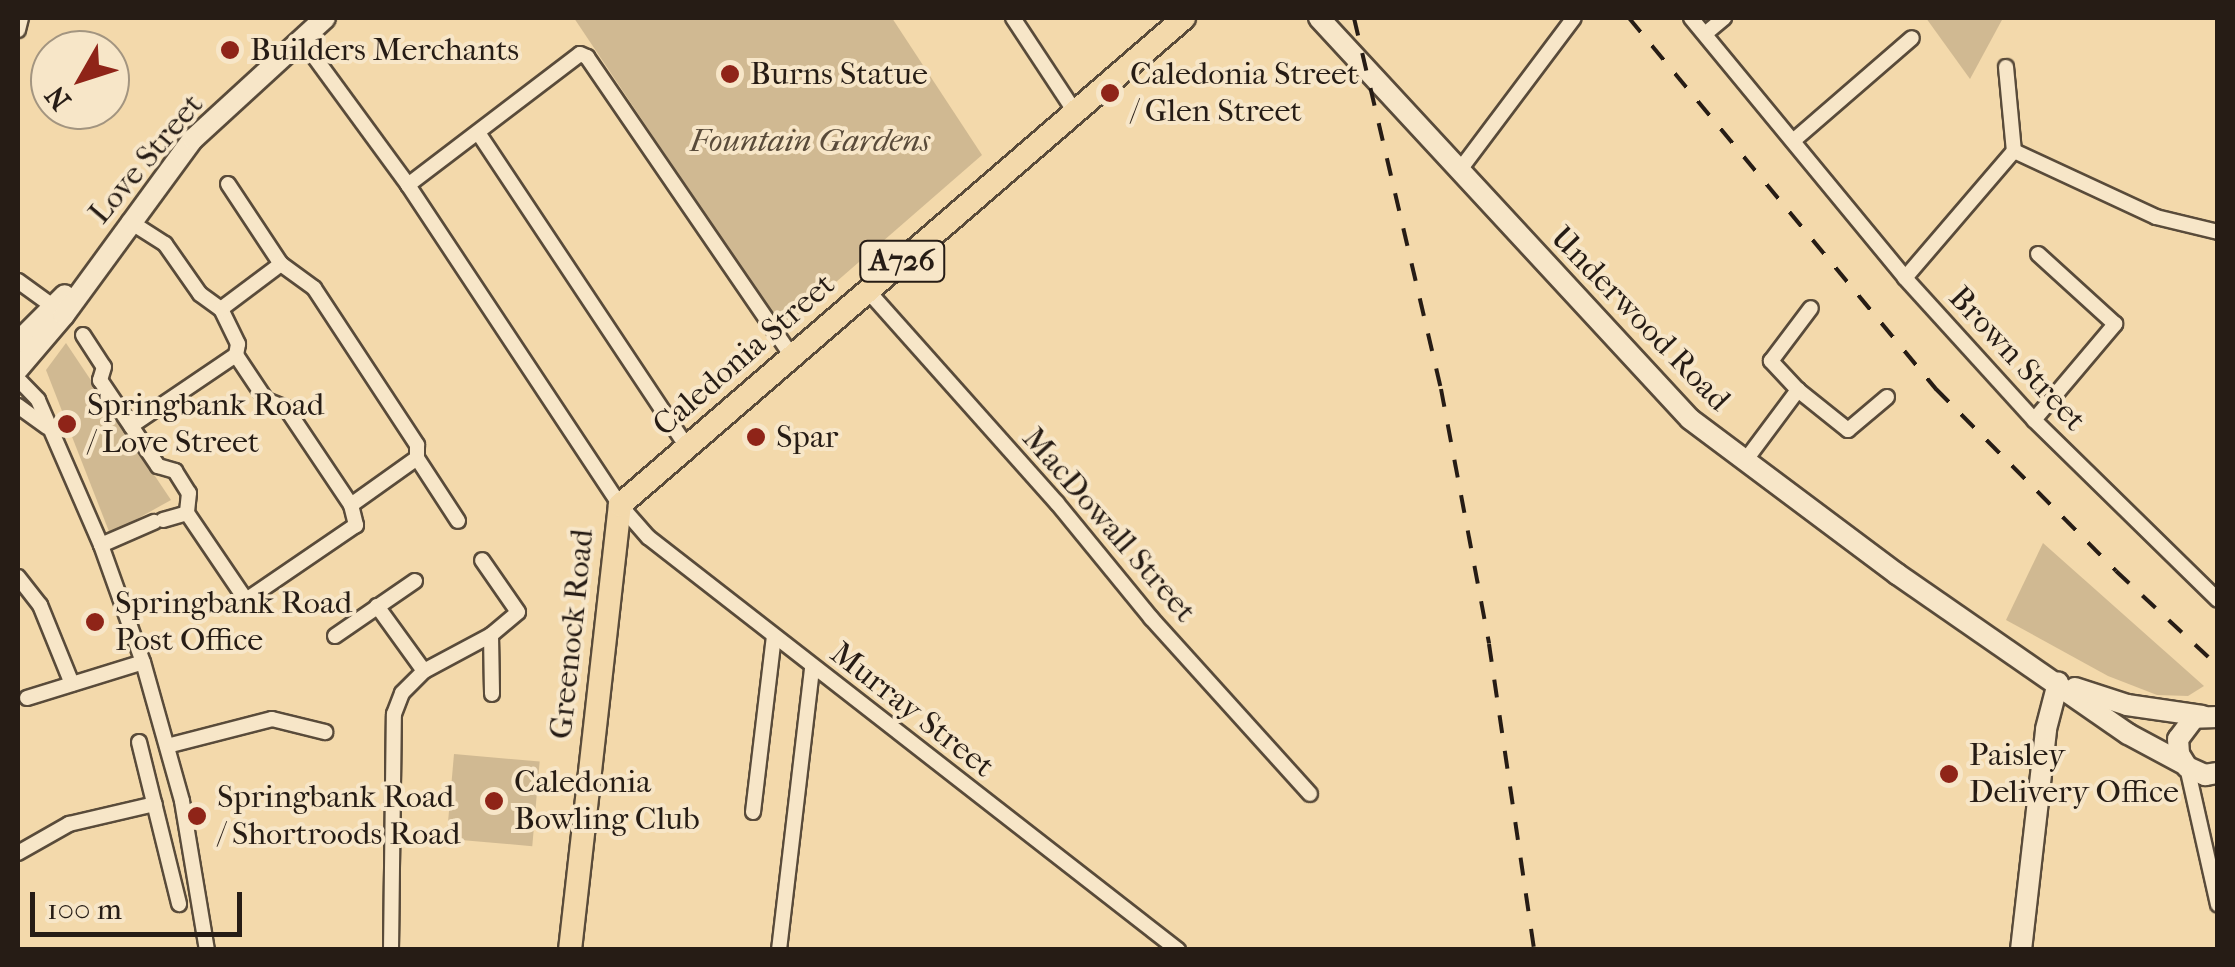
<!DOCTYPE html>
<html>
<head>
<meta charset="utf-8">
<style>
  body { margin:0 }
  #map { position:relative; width:2235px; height:967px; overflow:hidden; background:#f3d9ab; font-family:"IM FELL French Canon",serif }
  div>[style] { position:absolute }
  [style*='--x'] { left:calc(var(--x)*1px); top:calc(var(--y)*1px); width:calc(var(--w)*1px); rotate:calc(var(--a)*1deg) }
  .green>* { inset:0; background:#d0b992; transform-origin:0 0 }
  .roads { filter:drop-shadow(2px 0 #594b3a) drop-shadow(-2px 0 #594b3a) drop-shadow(0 2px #594b3a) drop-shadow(0 -2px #594b3a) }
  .street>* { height:14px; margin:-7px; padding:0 7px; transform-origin:7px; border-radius:7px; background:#f7e6c8 }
  .secondary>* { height:20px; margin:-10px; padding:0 10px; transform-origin:10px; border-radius:10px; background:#f7e6c8 }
  .primary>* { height:22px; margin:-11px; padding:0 11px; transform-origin:11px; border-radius:11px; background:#f3d9ab }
  .rail>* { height:4px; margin-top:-2px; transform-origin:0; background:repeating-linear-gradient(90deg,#261c15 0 18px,transparent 0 36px) }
  .dots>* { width:28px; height:28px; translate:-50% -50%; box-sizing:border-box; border:5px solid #f7e6c8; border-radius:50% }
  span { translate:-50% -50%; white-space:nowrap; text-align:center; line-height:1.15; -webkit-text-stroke:8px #f7e6c8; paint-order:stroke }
  .shield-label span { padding:2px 8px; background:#f7e6c8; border:2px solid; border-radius:8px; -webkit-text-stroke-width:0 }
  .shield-label { font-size:30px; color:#261c15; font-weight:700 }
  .poi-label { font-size:32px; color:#261c15 }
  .left { translate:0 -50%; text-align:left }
  .park-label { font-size:32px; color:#594b3a; font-style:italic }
  .street-label { font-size:32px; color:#261c15 }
  .frame { position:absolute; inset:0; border:20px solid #261c15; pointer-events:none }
  .north { position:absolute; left:30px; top:30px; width:100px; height:100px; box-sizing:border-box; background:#f7e6c8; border:2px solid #a39580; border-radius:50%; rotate:231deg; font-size:28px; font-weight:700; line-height:40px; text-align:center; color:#261c15 }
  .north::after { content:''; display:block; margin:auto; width:35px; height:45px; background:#8f2418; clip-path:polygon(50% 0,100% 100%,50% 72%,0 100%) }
  .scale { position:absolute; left:30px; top:892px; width:212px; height:45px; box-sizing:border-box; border:5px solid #261c15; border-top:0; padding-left:12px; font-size:30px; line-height:35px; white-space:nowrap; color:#261c15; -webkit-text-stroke:8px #f7e6c8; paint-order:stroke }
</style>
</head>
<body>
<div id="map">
  <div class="green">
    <i style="clip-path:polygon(574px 18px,892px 18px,982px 155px,782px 329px)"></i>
    <i style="clip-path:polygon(1926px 18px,2003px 18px,1970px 79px)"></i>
    <i style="clip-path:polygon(66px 343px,171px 500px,110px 534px,46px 370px)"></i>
    <i style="clip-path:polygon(2043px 543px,2204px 686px,2188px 696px,2157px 695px,2108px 676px,2006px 620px)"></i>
    <i style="left:454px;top:754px;width:86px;height:85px;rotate:5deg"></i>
  </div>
  <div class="roads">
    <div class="street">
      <i style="--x:1013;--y:18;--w:113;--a:56.6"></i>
      <i style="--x:1691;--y:18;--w:337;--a:50.5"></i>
      <i style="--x:1905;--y:278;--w:192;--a:47.7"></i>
      <i style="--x:2034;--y:420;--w:257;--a:44.4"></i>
      <i style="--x:18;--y:30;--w:12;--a:-76"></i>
      <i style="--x:1705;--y:34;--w:25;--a:-40"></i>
      <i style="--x:302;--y:40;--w:180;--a:53.8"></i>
      <i style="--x:408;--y:185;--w:384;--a:56.5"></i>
      <i style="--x:620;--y:505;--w:43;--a:48.8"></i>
      <i style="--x:648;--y:537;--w:672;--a:37.93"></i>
      <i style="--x:2006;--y:67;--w:84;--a:84.6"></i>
      <i style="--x:2014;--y:151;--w:157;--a:24.9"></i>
      <i style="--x:2156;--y:217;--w:64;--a:13.6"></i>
      <i style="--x:479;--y:134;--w:376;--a:56.4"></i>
      <i style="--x:1793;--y:141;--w:157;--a:-40.9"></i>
      <i style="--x:1459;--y:171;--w:191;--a:-53.1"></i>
      <i style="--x:228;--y:184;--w:96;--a:56.5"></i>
      <i style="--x:281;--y:264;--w:41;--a:36"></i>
      <i style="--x:314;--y:288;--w:188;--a:56.7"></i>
      <i style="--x:417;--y:445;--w:13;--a:90"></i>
      <i style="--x:417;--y:458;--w:81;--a:144.5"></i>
      <i style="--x:408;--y:185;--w:216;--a:-37.3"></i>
      <i style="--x:580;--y:54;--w:8;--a:23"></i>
      <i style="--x:587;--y:57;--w:363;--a:55.6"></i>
      <i style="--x:129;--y:221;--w:43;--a:32.6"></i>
      <i style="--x:165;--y:244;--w:61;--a:55"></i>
      <i style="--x:200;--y:294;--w:26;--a:36"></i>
      <i style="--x:221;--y:309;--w:39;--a:64"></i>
      <i style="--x:238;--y:344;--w:11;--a:100"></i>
      <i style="--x:236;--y:355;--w:54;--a:56.3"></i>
      <i style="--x:266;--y:400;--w:22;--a:22"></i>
      <i style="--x:286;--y:408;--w:117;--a:56.2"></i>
      <i style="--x:351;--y:505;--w:21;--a:76"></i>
      <i style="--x:356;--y:525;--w:133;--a:145.7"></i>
      <i style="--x:246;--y:600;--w:105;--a:-124.1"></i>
      <i style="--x:1905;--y:278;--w:167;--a:-49.4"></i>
      <i style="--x:18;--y:281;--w:49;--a:35.9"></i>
      <i style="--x:868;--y:291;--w:284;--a:48.3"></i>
      <i style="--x:1057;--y:503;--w:149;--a:50.7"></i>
      <i style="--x:1151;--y:618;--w:237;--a:47.9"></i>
      <i style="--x:221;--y:309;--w:75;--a:-36.9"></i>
      <i style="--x:83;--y:335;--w:38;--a:57"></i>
      <i style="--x:104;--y:367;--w:14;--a:107"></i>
      <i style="--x:100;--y:380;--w:104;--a:56"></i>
      <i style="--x:158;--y:466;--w:18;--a:16"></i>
      <i style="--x:175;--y:471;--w:26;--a:58"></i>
      <i style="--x:189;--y:493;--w:20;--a:96"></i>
      <i style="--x:18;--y:379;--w:29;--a:46"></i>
      <i style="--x:38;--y:400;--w:158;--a:66.5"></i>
      <i style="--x:101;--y:545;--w:124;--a:70.3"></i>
      <i style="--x:143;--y:662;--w:144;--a:74.3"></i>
      <i style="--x:182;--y:801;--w:151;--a:80.5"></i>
      <i style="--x:1798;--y:390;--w:64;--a:38.7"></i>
      <i style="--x:1848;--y:430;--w:51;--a:-40.2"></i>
      <i style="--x:18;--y:406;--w:36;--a:36"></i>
      <i style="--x:2034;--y:420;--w:126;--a:-49.8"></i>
      <i style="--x:2115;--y:324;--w:104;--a:-137.7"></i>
      <i style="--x:131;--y:426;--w:127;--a:-34.1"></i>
      <i style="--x:417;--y:458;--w:75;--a:56.9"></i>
      <i style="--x:1745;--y:461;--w:89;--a:-53.3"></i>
      <i style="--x:1798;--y:390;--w:40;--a:-133"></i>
      <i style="--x:1771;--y:361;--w:66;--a:-53"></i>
      <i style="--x:163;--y:520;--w:25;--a:-16"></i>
      <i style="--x:101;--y:545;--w:58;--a:-23.5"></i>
      <i style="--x:18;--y:577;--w:36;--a:52"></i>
      <i style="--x:40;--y:605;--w:85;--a:67.9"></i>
      <i style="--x:377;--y:606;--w:80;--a:54.1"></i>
      <i style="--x:424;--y:671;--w:76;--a:-28.2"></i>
      <i style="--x:491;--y:635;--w:35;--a:-40"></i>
      <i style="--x:518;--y:612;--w:63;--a:-124.7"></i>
      <i style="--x:491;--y:635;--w:59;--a:89"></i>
      <i style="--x:335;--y:636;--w:97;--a:-34.5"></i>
      <i style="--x:27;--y:698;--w:121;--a:-17.2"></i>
      <i style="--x:139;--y:742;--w:167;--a:76.1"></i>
      <i style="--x:167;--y:746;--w:108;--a:-14.4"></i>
      <i style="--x:272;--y:719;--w:55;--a:13.8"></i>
      <i style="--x:2187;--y:767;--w:141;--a:77.3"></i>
      <i style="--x:753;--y:812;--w:176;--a:-83.2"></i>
      <i style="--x:18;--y:853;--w:59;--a:-29.6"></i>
      <i style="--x:69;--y:824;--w:88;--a:-13.1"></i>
      <i style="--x:391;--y:950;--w:236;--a:-89.3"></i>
      <i style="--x:394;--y:714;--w:22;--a:-69"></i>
      <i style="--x:402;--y:693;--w:31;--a:-45"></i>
      <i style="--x:779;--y:950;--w:284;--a:-83.3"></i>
    </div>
    <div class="secondary">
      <i style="--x:1319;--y:18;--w:546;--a:47.23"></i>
      <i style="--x:1690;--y:419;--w:259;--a:36.8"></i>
      <i style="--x:1897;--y:574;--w:281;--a:34.7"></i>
      <i style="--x:2128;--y:734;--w:64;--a:28.2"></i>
      <i style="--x:18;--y:342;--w:66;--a:-45"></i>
      <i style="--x:18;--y:369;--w:71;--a:-49.6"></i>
      <i style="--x:64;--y:315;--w:218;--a:-53.8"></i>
      <i style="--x:193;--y:139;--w:179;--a:-42.5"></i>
      <i style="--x:2075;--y:688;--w:55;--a:18.1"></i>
      <i style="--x:2127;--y:705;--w:76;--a:8.3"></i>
      <i style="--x:2218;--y:717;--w:24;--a:178"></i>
      <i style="--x:2194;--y:718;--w:26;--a:127"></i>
      <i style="--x:2178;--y:739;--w:15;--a:86"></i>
      <i style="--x:2179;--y:754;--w:15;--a:58"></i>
      <i style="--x:2187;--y:767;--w:20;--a:24"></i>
      <i style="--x:2205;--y:775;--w:13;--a:-9"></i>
      <i style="--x:2021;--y:950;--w:222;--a:-83.5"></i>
      <i style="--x:2046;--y:729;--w:48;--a:-75.4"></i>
    </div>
    <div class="primary">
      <i style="--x:570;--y:950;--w:448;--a:-83.6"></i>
      <i style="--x:620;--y:505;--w:745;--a:-40.81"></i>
    </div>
  </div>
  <div class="rail">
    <i style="--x:1354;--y:18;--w:381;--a:76.8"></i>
    <i style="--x:1441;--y:389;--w:259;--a:79.3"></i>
    <i style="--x:1489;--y:644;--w:309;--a:81.6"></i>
    <i style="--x:1629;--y:18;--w:482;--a:50.4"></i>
    <i style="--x:1936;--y:389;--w:256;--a:45.3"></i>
    <i style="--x:2116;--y:571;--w:139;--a:43"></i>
  </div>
  <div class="dots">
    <i style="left:230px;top:50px;background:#8f2418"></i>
    <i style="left:730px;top:74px;background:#8f2418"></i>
    <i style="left:1110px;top:93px;background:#8f2418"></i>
    <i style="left:67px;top:424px;background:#8f2418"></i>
    <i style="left:756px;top:437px;background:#8f2418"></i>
    <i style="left:95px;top:622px;background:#8f2418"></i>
    <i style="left:1949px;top:774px;background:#8f2418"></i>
    <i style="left:494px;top:801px;background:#8f2418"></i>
    <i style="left:197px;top:816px;background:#8f2418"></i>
  </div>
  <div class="shield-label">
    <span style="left:902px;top:261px">A726</span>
  </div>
  <div class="poi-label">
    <span class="left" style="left:250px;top:50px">Builders Merchants</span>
    <span class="left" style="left:750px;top:74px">Burns Statue</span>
    <span class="left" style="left:1130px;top:93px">Caledonia Street<br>/ Glen Street</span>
    <span class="left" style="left:87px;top:424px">Springbank Road<br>/ Love Street</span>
    <span class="left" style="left:776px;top:437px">Spar</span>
    <span class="left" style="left:115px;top:622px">Springbank Road<br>Post Office</span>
    <span class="left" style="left:1969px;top:774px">Paisley<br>Delivery Office</span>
    <span class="left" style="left:514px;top:801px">Caledonia<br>Bowling Club</span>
    <span class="left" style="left:217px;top:816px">Springbank Road<br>/ Shortroods Road</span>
  </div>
  <div class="park-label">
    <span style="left:810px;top:141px">Fountain Gardens</span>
  </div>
  <div class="street-label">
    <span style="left:146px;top:159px;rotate:-50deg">Love Street</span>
    <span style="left:1640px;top:319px;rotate:46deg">Underwood Road</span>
    <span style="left:744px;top:355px;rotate:-41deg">Caledonia Street</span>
    <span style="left:2017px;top:359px;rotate:47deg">Brown Street</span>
    <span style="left:1109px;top:525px;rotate:49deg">MacDowall Street</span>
    <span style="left:572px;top:634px;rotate:-84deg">Greenock Road</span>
    <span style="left:912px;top:710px;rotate:38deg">Murray Street</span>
  </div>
  <div class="frame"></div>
  <div class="north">N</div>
  <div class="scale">100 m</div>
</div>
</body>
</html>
